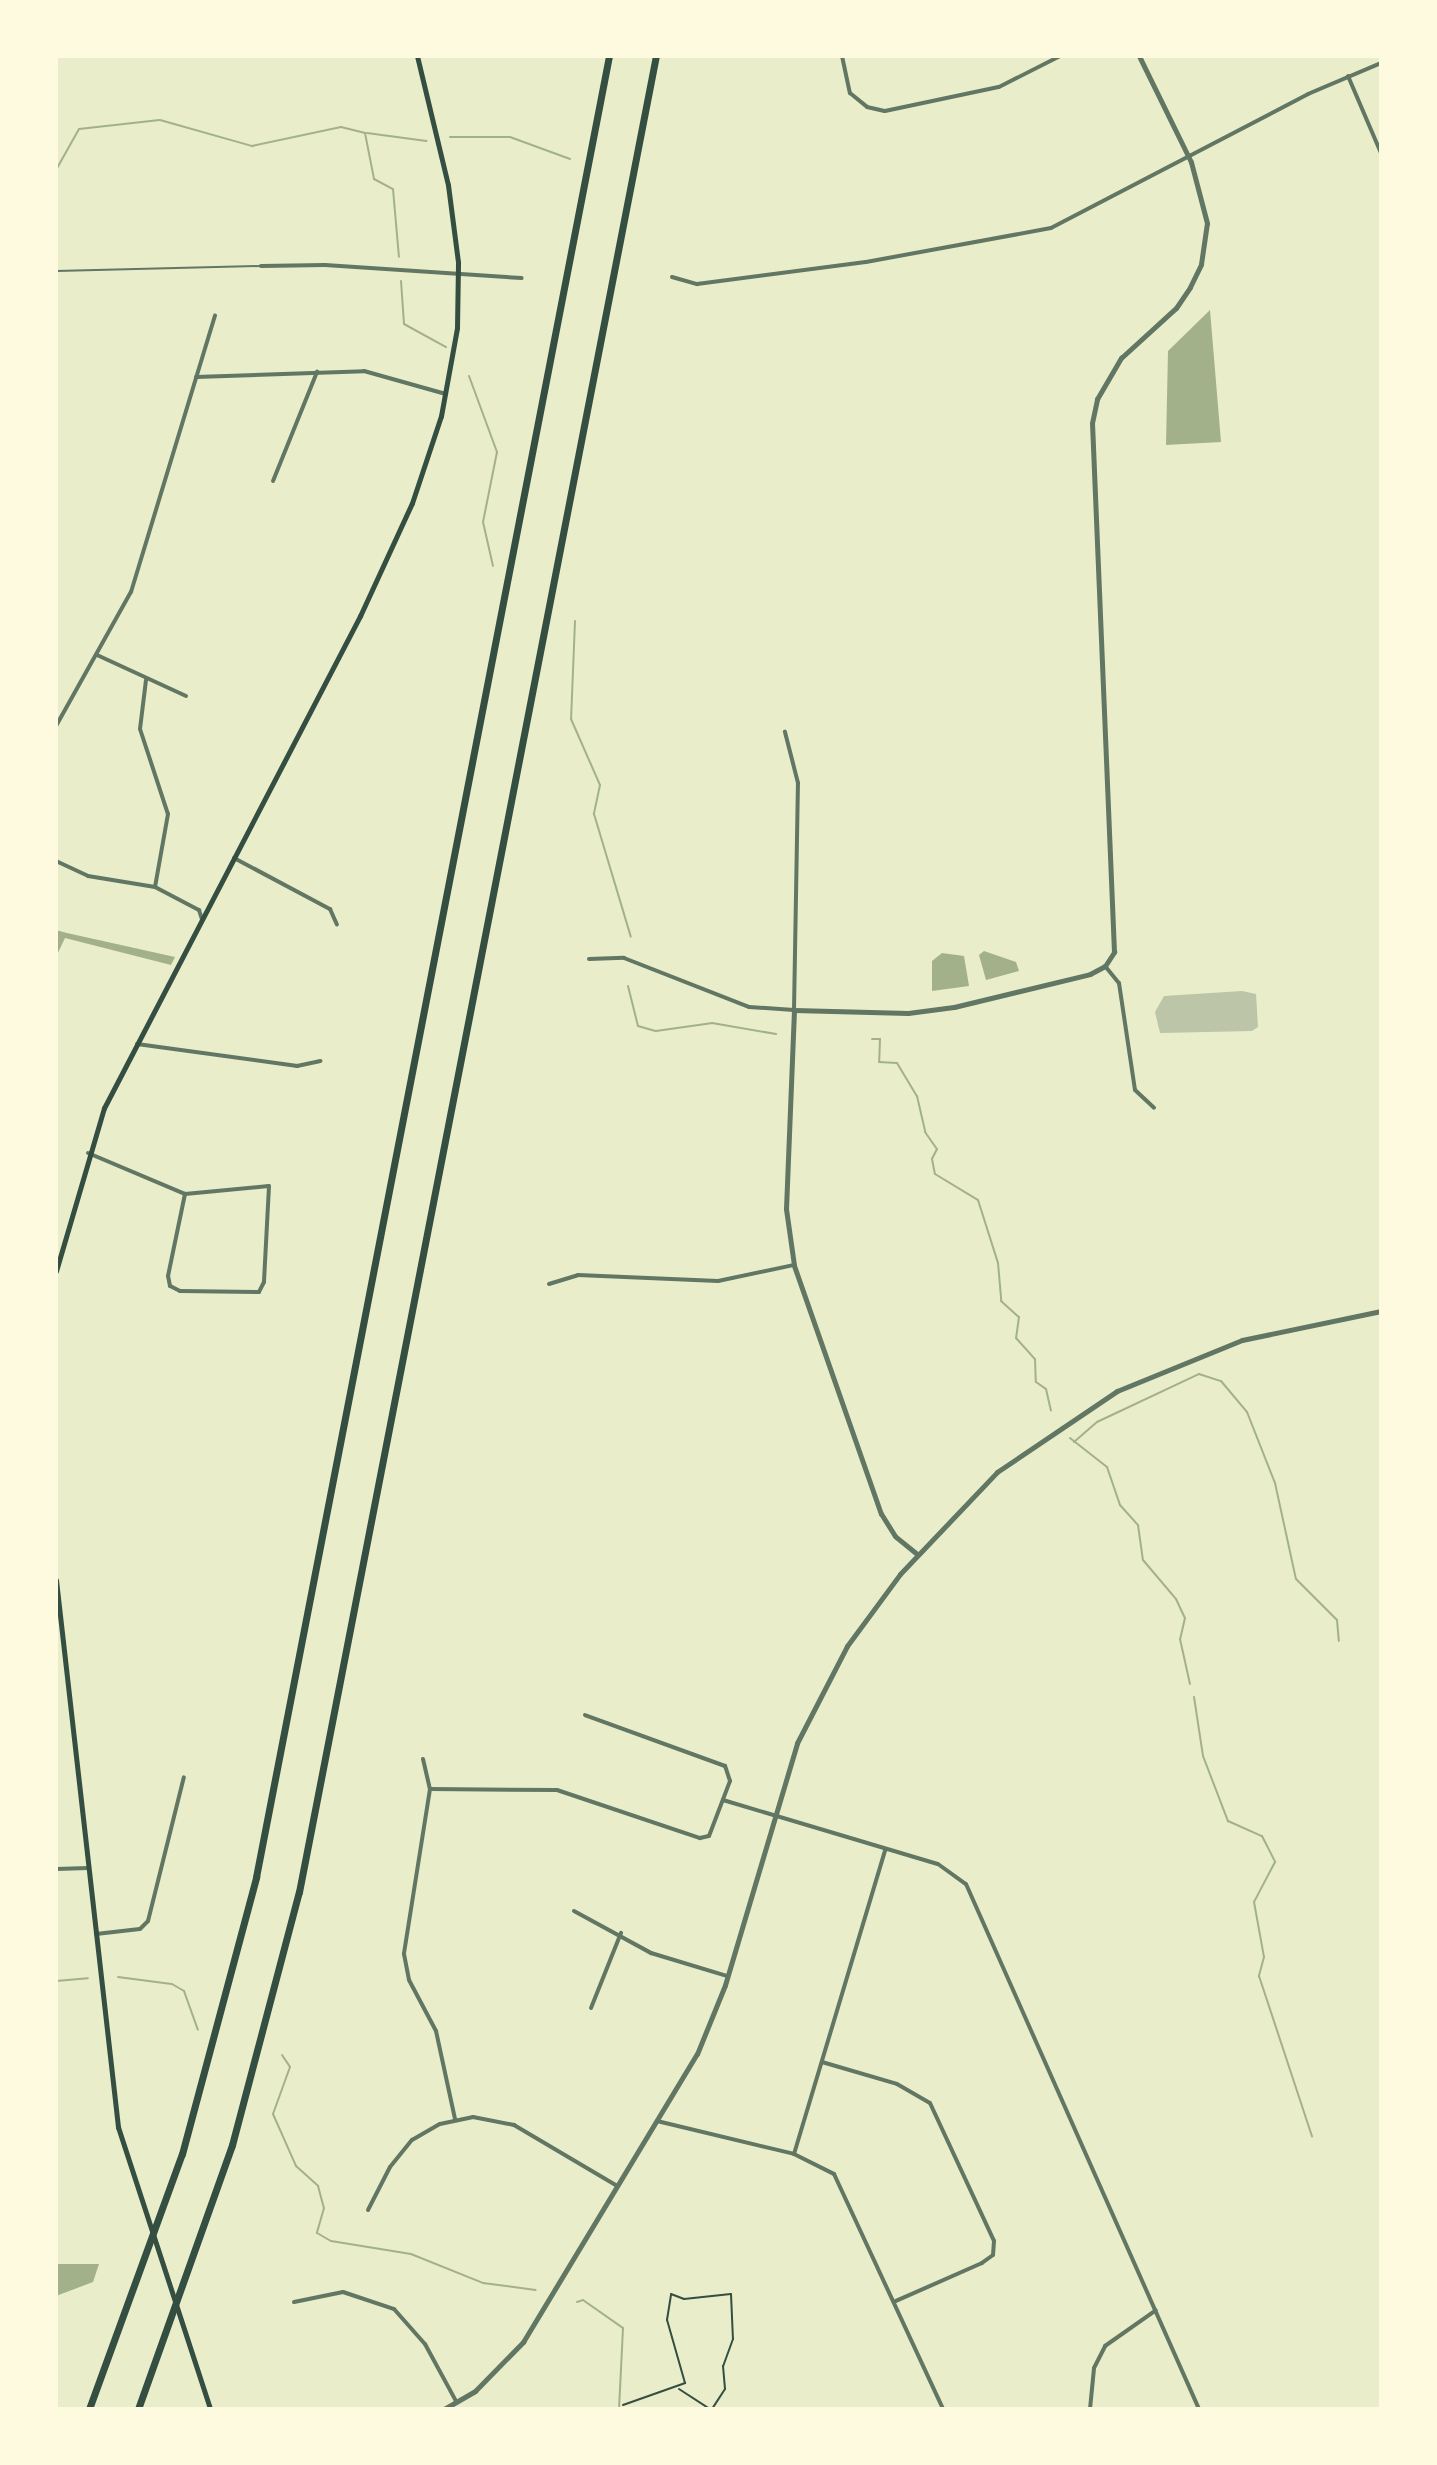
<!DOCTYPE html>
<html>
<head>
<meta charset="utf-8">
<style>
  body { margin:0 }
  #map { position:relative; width:1437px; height:2465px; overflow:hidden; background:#e9edc9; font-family:Mulish,sans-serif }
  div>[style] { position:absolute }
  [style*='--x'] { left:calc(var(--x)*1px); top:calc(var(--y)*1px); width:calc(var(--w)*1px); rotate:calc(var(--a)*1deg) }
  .water>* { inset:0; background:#a3b18a }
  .stream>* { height:2px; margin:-1px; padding:0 1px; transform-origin:1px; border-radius:1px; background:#a3b18a }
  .building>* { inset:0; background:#bcc5a7 }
  .path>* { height:2px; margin:-1px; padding:0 1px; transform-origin:1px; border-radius:1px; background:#344e41 }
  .service>* { height:2px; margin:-1px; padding:0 1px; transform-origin:1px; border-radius:1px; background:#617663 }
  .minor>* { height:4px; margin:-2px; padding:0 2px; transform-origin:2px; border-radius:2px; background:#617663 }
  .tertiary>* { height:5px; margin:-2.5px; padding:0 2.5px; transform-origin:2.5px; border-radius:2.5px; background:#617663 }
  .secondary>* { height:5px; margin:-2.5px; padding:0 2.5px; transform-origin:2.5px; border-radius:2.5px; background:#344e41 }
  .motorway>* { height:7px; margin:-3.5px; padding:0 3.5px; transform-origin:3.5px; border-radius:3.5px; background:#344e41 }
  span { translate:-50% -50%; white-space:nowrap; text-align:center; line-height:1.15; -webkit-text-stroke:7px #fefae0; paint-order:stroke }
  .frame { position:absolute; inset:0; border:58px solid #fefae0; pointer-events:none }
</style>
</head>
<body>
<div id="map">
  <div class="water">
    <i style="clip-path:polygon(1210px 310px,1221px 442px,1166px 445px,1168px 351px)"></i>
    <i style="clip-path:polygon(56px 930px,67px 933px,175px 957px,171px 965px,65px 938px,56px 957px)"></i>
    <i style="clip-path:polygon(984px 951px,1016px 962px,1019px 971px,986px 980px,979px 955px)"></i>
    <i style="clip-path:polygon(942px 953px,964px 956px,969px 986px,932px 991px,932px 961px)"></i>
    <i style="clip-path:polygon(56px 2264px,99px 2264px,93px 2282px,56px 2296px)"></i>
  </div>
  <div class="stream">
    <i style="--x:367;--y:133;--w:60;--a:7.7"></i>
    <i style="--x:450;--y:137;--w:60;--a:0"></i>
    <i style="--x:510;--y:137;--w:64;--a:20.1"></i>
    <i style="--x:56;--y:170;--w:47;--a:-60.7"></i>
    <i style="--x:79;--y:129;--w:81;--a:-6.3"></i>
    <i style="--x:160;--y:120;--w:96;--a:15.8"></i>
    <i style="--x:252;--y:146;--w:91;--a:-12.1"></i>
    <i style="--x:341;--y:127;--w:25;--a:14"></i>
    <i style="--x:365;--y:133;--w:47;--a:78.9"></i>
    <i style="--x:374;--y:179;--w:21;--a:28"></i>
    <i style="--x:393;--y:189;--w:68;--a:85"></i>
    <i style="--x:401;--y:281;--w:43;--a:86"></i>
    <i style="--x:404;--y:324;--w:48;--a:28.7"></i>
    <i style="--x:469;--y:376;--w:81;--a:69.8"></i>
    <i style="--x:497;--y:452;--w:71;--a:101.3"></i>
    <i style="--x:483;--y:522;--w:45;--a:77.2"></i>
    <i style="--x:575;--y:621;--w:98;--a:92.3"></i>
    <i style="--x:571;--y:719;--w:72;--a:66.3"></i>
    <i style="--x:600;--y:785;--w:30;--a:102"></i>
    <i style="--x:594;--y:814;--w:128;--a:73.3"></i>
    <i style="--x:628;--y:986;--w:41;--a:76"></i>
    <i style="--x:638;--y:1026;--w:19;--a:16"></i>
    <i style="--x:656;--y:1031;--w:57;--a:-8.1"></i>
    <i style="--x:712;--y:1023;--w:65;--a:9.8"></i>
    <i style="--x:872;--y:1039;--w:8;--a:0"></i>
    <i style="--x:880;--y:1039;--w:23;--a:92"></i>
    <i style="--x:879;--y:1062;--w:18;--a:3"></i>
    <i style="--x:897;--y:1063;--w:39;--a:59"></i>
    <i style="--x:917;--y:1096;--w:37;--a:77"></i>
    <i style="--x:925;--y:1132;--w:21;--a:55"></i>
    <i style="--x:937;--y:1149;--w:11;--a:117"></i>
    <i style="--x:932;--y:1159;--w:15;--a:79"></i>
    <i style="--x:935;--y:1174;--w:50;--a:31.2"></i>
    <i style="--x:978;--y:1200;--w:66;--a:72.4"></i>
    <i style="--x:998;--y:1263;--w:38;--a:85"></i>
    <i style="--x:1001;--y:1301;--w:24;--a:42"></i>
    <i style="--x:1019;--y:1317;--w:21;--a:98"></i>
    <i style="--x:1016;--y:1338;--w:28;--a:48"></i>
    <i style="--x:1035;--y:1359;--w:23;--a:88"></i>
    <i style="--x:1036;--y:1382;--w:12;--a:35"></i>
    <i style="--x:1046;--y:1389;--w:22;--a:77"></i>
    <i style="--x:1070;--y:1438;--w:47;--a:38.1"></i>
    <i style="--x:1107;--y:1467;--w:40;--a:71.1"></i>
    <i style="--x:1120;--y:1505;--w:27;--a:48"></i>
    <i style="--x:1138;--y:1525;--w:35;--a:82"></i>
    <i style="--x:1143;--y:1560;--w:51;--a:49.8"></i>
    <i style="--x:1176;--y:1599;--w:21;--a:65"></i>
    <i style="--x:1185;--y:1618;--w:22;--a:103"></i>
    <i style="--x:1180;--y:1639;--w:46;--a:77.5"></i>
    <i style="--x:1074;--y:1442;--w:30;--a:-41"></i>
    <i style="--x:1097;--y:1422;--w:113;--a:-25.2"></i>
    <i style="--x:1199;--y:1374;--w:23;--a:18"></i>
    <i style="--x:1221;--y:1381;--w:40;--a:50"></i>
    <i style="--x:1247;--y:1412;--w:76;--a:68.5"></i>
    <i style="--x:1275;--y:1483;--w:98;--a:77.7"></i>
    <i style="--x:1296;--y:1579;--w:58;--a:45"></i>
    <i style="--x:1337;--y:1620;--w:21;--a:85"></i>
    <i style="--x:1194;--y:1697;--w:60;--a:81.3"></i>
    <i style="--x:1203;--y:1756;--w:70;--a:69"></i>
    <i style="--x:1228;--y:1821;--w:37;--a:24"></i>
    <i style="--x:1262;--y:1836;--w:29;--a:63"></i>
    <i style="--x:1275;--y:1862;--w:45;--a:117.7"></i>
    <i style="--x:1254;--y:1902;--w:56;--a:79.7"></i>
    <i style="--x:1264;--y:1957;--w:20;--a:105"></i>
    <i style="--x:1259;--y:1976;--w:169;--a:71.7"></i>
    <i style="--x:118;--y:1977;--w:54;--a:7.4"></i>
    <i style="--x:172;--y:1984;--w:14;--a:30"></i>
    <i style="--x:184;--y:1991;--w:41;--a:70.3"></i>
    <i style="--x:56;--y:1981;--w:32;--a:-5"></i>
    <i style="--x:282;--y:2055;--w:14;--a:56"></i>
    <i style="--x:290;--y:2067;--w:50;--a:109.9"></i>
    <i style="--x:273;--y:2114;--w:57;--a:66.1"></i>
    <i style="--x:296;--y:2166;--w:30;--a:42"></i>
    <i style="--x:318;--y:2186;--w:23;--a:75"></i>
    <i style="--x:324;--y:2208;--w:26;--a:106"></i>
    <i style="--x:317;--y:2233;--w:16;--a:30"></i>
    <i style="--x:331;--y:2241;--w:81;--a:9.2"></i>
    <i style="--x:411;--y:2254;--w:78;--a:21.9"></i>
    <i style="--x:483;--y:2283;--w:53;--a:7.5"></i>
    <i style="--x:577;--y:2302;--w:6;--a:-18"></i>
    <i style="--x:583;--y:2300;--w:49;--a:35"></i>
    <i style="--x:623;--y:2328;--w:81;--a:92.8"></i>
  </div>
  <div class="building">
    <i style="clip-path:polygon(1242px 991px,1256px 994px,1258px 1027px,1252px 1031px,1160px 1033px,1155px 1012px,1164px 996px)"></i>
  </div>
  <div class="path">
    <i style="--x:679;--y:2389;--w:37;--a:33"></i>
    <i style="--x:623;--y:2405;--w:66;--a:-19.5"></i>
    <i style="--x:685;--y:2383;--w:66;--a:-105.9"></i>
    <i style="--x:667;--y:2320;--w:26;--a:-81"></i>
    <i style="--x:671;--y:2294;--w:14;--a:21"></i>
    <i style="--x:684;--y:2299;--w:47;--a:-6.1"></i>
    <i style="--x:731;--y:2294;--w:45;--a:87.5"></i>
    <i style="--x:733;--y:2339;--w:29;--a:110"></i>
    <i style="--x:723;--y:2366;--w:23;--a:85"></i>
    <i style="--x:725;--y:2389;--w:24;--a:123"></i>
  </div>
  <div class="service">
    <i style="--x:56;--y:271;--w:204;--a:-1.4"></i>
  </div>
  <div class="minor">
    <i style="--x:842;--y:56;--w:38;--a:78"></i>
    <i style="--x:850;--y:93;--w:22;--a:39"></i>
    <i style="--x:867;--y:107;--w:18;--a:13"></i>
    <i style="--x:885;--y:111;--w:116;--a:-11.9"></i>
    <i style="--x:999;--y:87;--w:68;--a:-26.9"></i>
    <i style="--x:1348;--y:76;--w:84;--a:66.8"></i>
    <i style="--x:261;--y:266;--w:64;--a:-0.9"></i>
    <i style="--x:325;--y:265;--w:197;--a:3.8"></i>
    <i style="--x:672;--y:277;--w:26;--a:16"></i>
    <i style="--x:697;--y:284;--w:170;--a:-7.4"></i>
    <i style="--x:866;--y:262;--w:188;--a:-10.4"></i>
    <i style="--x:1051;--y:228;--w:290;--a:-27.5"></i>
    <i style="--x:1308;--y:94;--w:79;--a:-23"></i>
    <i style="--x:196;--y:377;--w:168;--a:-2"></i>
    <i style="--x:364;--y:371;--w:85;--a:15.7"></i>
    <i style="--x:273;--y:481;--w:118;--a:-68"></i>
    <i style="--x:97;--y:655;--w:98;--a:24.7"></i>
    <i style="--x:146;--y:680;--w:49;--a:97"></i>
    <i style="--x:140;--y:729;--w:89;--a:71.8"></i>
    <i style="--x:168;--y:814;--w:74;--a:100.1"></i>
    <i style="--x:56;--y:726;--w:154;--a:-60.8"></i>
    <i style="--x:131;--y:592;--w:289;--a:-73.1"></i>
    <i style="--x:234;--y:858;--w:109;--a:28"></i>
    <i style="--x:330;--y:909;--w:17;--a:66"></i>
    <i style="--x:56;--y:861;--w:35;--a:25"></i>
    <i style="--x:88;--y:876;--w:68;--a:9.3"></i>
    <i style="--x:155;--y:887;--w:50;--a:27.6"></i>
    <i style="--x:199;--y:910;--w:9;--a:72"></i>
    <i style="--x:589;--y:959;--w:35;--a:-2"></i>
    <i style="--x:624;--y:958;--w:134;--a:21.4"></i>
    <i style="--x:749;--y:1007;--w:45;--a:3.8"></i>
    <i style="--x:794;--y:1010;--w:227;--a:-89"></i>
    <i style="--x:798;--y:783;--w:53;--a:-104.3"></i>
    <i style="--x:1105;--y:966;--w:22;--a:51"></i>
    <i style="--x:1119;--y:983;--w:108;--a:81.5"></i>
    <i style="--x:1135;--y:1090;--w:26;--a:43"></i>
    <i style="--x:137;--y:1044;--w:162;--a:7.8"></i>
    <i style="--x:297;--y:1066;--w:24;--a:-12"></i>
    <i style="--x:88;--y:1153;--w:105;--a:22.9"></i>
    <i style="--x:185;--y:1194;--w:84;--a:-5.4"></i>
    <i style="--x:269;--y:1186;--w:96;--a:93"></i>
    <i style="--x:264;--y:1282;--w:11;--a:117"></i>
    <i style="--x:259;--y:1292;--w:79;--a:-179.3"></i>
    <i style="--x:180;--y:1291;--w:11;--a:-153"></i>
    <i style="--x:170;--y:1286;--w:10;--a:-101"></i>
    <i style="--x:168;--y:1276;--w:84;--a:-78.3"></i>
    <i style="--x:549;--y:1284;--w:30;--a:-17"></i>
    <i style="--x:578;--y:1275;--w:140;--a:2.5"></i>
    <i style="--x:718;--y:1281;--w:78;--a:-11.9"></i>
    <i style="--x:423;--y:1759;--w:31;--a:77"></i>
    <i style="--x:430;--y:1789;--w:167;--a:99"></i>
    <i style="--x:404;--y:1954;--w:26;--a:79"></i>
    <i style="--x:409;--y:1980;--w:58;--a:62.1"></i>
    <i style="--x:436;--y:2031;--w:90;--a:77.8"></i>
    <i style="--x:430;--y:1789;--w:127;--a:0.5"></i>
    <i style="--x:557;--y:1790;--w:151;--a:18.6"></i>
    <i style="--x:700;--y:1838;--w:9;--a:-13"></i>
    <i style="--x:709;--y:1836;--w:59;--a:-69.1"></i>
    <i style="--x:730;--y:1781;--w:16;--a:-108"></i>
    <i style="--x:725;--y:1766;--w:149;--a:-160"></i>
    <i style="--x:723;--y:1800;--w:224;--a:16.6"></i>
    <i style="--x:938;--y:1864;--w:34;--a:36"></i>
    <i style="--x:966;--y:1884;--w:574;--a:66.07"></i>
    <i style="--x:56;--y:1869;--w:32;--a:-2"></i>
    <i style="--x:574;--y:1911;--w:88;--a:28.6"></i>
    <i style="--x:651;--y:1953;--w:79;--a:16.8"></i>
    <i style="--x:96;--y:1934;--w:44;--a:-6.5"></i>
    <i style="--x:140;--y:1929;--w:11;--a:-45"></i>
    <i style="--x:148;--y:1921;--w:148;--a:-76"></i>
    <i style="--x:591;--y:2008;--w:81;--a:-68.2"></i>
    <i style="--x:822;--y:2062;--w:78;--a:16.3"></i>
    <i style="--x:897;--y:2084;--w:38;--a:30"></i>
    <i style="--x:930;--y:2103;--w:152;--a:65.1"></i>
    <i style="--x:994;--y:2241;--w:14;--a:94"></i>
    <i style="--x:993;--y:2255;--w:14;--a:144"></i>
    <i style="--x:982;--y:2263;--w:94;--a:156.2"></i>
    <i style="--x:657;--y:2121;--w:141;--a:13.5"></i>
    <i style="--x:794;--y:2154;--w:45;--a:26.6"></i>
    <i style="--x:834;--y:2174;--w:259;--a:65.1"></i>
    <i style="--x:794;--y:2154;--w:317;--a:-73.3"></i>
    <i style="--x:368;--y:2210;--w:48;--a:-62.9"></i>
    <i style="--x:390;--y:2167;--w:35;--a:-51"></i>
    <i style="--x:412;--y:2140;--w:32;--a:-30"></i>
    <i style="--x:440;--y:2124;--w:34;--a:-12"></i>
    <i style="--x:473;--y:2117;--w:42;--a:11"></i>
    <i style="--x:514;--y:2125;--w:120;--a:30.6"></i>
    <i style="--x:294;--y:2302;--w:50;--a:-11.5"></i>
    <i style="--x:343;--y:2292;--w:54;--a:18.4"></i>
    <i style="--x:394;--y:2309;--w:47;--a:48.5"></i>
    <i style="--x:425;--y:2344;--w:65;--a:61.5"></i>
    <i style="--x:1090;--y:2409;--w:41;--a:-84.4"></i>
    <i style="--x:1094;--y:2368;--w:25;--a:-63"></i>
    <i style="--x:1105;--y:2346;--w:62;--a:-35.2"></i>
  </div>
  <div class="tertiary">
    <i style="--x:917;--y:1554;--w:28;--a:-141"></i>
    <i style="--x:895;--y:1536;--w:26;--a:-122"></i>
    <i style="--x:881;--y:1514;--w:264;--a:-109.3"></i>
    <i style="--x:794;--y:1265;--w:57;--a:-98.1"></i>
    <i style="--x:786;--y:1209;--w:199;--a:-87.7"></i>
    <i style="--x:794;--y:1010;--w:114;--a:1.5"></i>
    <i style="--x:908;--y:1013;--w:46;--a:-7.4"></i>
    <i style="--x:954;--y:1007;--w:140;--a:-13.6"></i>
    <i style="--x:1090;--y:974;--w:17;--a:-28"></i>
    <i style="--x:1105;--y:966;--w:17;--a:-57"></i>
    <i style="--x:1114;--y:952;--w:529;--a:-92.38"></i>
    <i style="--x:1092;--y:423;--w:25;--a:-78"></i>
    <i style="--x:1097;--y:399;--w:48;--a:-59.7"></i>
    <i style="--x:1121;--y:358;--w:74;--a:-42.3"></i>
    <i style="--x:1176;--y:308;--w:25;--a:-56"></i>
    <i style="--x:1190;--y:287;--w:25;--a:-64"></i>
    <i style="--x:1201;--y:264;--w:41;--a:-81.7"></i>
    <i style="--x:1207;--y:223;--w:63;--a:-104.7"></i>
    <i style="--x:1191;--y:162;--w:118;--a:-116.1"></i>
    <i style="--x:444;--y:2409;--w:36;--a:-30"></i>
    <i style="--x:475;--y:2391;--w:69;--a:-45.6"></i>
    <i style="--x:523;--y:2342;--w:336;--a:-58.9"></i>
    <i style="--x:697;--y:2054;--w:74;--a:-67.9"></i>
    <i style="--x:725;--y:1985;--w:252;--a:-73.4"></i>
    <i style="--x:797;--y:1743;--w:109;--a:-62.7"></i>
    <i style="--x:847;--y:1646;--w:89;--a:-53.6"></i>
    <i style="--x:900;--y:1574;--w:141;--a:-46.4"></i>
    <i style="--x:997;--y:1472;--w:145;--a:-34"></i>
    <i style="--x:1117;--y:1391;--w:135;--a:-22.2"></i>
    <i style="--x:1242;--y:1340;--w:142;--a:-11.8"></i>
  </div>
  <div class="secondary">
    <i style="--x:56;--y:1271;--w:170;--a:-73.6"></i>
    <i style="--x:104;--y:1108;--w:555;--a:-62.51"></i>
    <i style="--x:360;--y:616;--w:124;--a:-65.3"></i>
    <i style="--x:412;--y:503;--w:92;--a:-71.6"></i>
    <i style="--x:441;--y:416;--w:89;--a:-79.7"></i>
    <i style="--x:457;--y:328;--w:66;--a:-89.1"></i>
    <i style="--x:458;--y:262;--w:78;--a:-97.4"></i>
    <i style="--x:448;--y:185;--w:133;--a:-103.5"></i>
    <i style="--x:56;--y:1580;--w:551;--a:83.53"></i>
    <i style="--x:118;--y:2127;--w:297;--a:71.9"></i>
  </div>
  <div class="motorway">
    <i style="--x:89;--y:2409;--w:271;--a:-70"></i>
    <i style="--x:182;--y:2154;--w:287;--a:-75"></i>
    <i style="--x:256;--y:1877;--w:1855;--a:-79.03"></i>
    <i style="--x:138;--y:2409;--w:280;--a:-70.4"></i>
    <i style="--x:232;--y:2145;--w:262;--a:-75.2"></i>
    <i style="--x:299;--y:1892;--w:1870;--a:-79"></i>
  </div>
  <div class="frame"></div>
</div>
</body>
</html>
